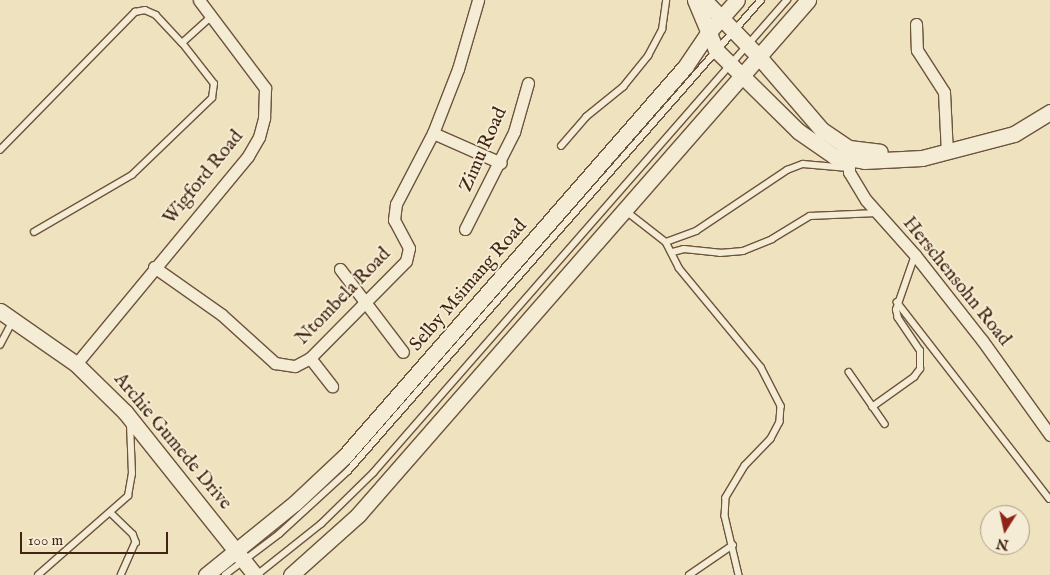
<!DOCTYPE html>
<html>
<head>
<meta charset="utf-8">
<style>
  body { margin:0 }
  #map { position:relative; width:1050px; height:575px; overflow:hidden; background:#efe2bf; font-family:"IM FELL English",serif }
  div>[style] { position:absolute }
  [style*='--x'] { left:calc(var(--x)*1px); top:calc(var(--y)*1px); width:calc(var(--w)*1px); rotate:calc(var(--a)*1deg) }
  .roads { filter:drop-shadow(1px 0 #6c543d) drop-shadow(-1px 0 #6c543d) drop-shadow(0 1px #6c543d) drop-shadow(0 -1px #6c543d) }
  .lane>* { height:5.5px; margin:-2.75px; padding:0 2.75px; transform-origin:2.75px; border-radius:2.75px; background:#f5ecd5 }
  .street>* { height:11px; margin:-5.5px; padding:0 5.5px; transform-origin:5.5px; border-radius:5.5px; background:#f5ecd5 }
  .secondary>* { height:15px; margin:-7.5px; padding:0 7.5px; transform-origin:7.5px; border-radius:7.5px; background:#f5ecd5 }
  span { translate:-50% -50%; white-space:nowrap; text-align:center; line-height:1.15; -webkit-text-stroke:4px #f5ecd5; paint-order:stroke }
  .street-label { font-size:19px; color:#412412 }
  .north { position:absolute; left:980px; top:505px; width:50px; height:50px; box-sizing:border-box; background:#f5ecd5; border:1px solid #ad9c87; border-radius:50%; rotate:190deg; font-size:14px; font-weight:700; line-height:20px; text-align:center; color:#412412 }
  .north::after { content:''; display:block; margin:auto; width:18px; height:22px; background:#8f2418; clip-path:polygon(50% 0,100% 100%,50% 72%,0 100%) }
  .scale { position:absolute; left:20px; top:532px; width:148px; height:22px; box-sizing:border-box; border:2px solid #412412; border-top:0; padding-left:6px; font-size:15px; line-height:18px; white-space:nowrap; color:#412412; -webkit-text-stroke:4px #f5ecd5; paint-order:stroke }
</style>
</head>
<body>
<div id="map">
  <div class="roads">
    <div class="lane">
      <i style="--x:561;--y:146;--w:38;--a:-49"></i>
      <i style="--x:586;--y:117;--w:48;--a:-39"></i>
      <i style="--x:623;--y:87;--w:40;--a:-51"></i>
      <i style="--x:648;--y:56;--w:30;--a:-62"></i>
      <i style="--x:662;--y:30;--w:30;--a:-82"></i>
      <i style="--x:0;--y:150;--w:193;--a:-45.6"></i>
      <i style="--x:135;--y:12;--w:10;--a:-11"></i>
      <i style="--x:145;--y:10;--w:12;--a:24"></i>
      <i style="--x:156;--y:15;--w:38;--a:47"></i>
      <i style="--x:182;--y:43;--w:40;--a:-42"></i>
      <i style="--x:626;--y:211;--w:51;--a:37.8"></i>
      <i style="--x:666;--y:242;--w:32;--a:-20"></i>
      <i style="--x:696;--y:231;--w:110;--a:-33.8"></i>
      <i style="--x:787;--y:170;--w:17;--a:-21"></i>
      <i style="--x:803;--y:164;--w:45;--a:5.1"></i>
      <i style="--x:34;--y:232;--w:113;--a:-30.2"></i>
      <i style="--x:132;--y:175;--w:111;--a:-43.9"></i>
      <i style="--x:212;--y:98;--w:14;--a:-82"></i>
      <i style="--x:214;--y:84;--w:52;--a:-128"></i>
      <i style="--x:666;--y:242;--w:29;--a:63"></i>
      <i style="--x:679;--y:268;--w:129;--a:50.4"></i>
      <i style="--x:761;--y:367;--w:44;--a:62.9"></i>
      <i style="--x:781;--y:406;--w:16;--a:94"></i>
      <i style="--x:780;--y:422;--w:19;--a:118"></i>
      <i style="--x:771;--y:439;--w:37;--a:134"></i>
      <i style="--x:745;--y:466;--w:37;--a:121"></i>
      <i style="--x:726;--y:498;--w:18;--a:93"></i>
      <i style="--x:725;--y:516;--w:61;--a:76.7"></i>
      <i style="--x:673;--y:252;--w:11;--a:-15"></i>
      <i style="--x:684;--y:249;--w:36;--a:6"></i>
      <i style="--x:720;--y:253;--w:23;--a:-5"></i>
      <i style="--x:743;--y:251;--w:31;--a:-22"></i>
      <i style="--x:772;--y:239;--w:44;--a:-31.2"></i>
      <i style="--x:810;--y:216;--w:67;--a:-2.6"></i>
      <i style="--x:897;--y:302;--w:249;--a:52.2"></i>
      <i style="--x:0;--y:345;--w:27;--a:-62"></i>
      <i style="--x:849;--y:372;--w:63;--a:55.3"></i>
      <i style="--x:872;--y:407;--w:52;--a:-35.5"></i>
      <i style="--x:914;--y:377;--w:10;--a:-53"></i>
      <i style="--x:920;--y:369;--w:18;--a:-90"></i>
      <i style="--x:920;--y:351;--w:40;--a:-124"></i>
      <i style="--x:898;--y:318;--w:8;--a:-104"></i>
      <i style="--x:896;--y:310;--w:58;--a:-70.9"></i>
      <i style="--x:111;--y:513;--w:30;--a:44"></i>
      <i style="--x:133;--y:534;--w:9;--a:69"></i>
      <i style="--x:136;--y:542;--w:36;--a:114"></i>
      <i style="--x:38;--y:575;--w:120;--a:-41.3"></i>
      <i style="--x:128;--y:496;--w:22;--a:-80"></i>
      <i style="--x:132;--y:474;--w:50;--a:-92.3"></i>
      <i style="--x:225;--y:575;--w:68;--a:-37.2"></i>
      <i style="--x:279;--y:534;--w:93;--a:-42.4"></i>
      <i style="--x:348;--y:471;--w:626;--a:-48.75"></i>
      <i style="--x:257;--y:575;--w:82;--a:-38.6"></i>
      <i style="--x:321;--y:524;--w:73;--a:-44.4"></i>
      <i style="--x:373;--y:473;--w:629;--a:-48.81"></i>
      <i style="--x:689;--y:575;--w:53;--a:-34.3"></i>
    </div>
    <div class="street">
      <i style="--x:916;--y:24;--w:26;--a:88"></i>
      <i style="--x:917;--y:50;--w:50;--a:57.3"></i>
      <i style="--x:944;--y:92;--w:61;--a:87.2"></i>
      <i style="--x:433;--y:133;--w:74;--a:23.8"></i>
      <i style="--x:849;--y:151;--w:21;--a:90"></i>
      <i style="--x:849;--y:172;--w:33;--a:59"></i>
      <i style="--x:866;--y:200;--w:74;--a:48.3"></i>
      <i style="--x:915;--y:255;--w:108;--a:51.8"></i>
      <i style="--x:982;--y:340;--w:117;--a:54.4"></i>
      <i style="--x:465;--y:229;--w:109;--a:-63.2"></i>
      <i style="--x:514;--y:132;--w:51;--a:-74.1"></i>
      <i style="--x:154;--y:267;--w:83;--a:35.2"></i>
      <i style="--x:222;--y:315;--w:72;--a:42.2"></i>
      <i style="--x:275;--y:363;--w:20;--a:9"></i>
      <i style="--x:295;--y:366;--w:17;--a:-28"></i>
      <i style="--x:310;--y:358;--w:136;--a:-45.3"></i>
      <i style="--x:406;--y:261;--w:13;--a:-77"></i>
      <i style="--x:409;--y:248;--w:32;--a:-118"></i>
      <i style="--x:394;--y:220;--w:16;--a:-83"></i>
      <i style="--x:396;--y:204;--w:80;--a:-62.5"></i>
      <i style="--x:433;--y:133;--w:69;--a:-68.7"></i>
      <i style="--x:458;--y:69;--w:72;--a:-73.8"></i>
      <i style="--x:340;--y:269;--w:104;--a:52.8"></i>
      <i style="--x:310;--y:358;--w:36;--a:52"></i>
      <i style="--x:76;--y:364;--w:270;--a:-50.4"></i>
      <i style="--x:248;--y:156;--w:22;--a:-60"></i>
      <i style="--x:259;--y:137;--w:20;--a:-75"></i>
      <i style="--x:264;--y:118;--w:30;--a:-88"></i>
      <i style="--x:265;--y:88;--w:110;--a:-126.9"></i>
    </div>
    <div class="secondary">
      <i style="--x:695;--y:0;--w:54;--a:67.2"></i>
      <i style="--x:716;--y:50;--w:115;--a:44.6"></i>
      <i style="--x:798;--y:131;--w:44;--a:34.8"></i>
      <i style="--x:834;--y:156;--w:30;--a:9"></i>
      <i style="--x:864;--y:161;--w:58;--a:-3"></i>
      <i style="--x:922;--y:158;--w:95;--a:-14.6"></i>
      <i style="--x:1014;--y:134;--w:42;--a:-31.4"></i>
      <i style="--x:704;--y:0;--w:81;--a:46"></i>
      <i style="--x:760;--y:58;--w:95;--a:49.3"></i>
      <i style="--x:822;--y:130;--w:32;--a:34"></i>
      <i style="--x:849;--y:148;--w:31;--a:7"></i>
      <i style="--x:0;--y:311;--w:93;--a:34.9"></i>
      <i style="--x:76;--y:364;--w:69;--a:44.4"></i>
      <i style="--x:125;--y:412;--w:208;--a:51.4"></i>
      <i style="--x:206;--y:575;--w:114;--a:-39"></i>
      <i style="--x:295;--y:503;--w:69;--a:-43.2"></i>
      <i style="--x:345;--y:456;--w:517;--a:-48.85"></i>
      <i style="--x:685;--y:67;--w:40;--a:-56"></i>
      <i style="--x:707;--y:34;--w:45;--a:-48.6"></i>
      <i style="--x:291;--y:575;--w:90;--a:-41.8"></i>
      <i style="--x:358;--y:515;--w:684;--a:-48.85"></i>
    </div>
  </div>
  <div class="street-label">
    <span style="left:484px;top:150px;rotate:-66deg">Zimu Road</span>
    <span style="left:204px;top:178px;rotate:-51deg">Wigford Road</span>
    <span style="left:956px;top:282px;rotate:51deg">Herschensohn Road</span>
    <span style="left:469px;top:286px;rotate:-49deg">Selby Msimang Road</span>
    <span style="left:344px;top:297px;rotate:-46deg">Ntombela Road</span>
    <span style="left:172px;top:442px;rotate:50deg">Archie Gumede Drive</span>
  </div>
  <div class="north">N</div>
  <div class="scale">100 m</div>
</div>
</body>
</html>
